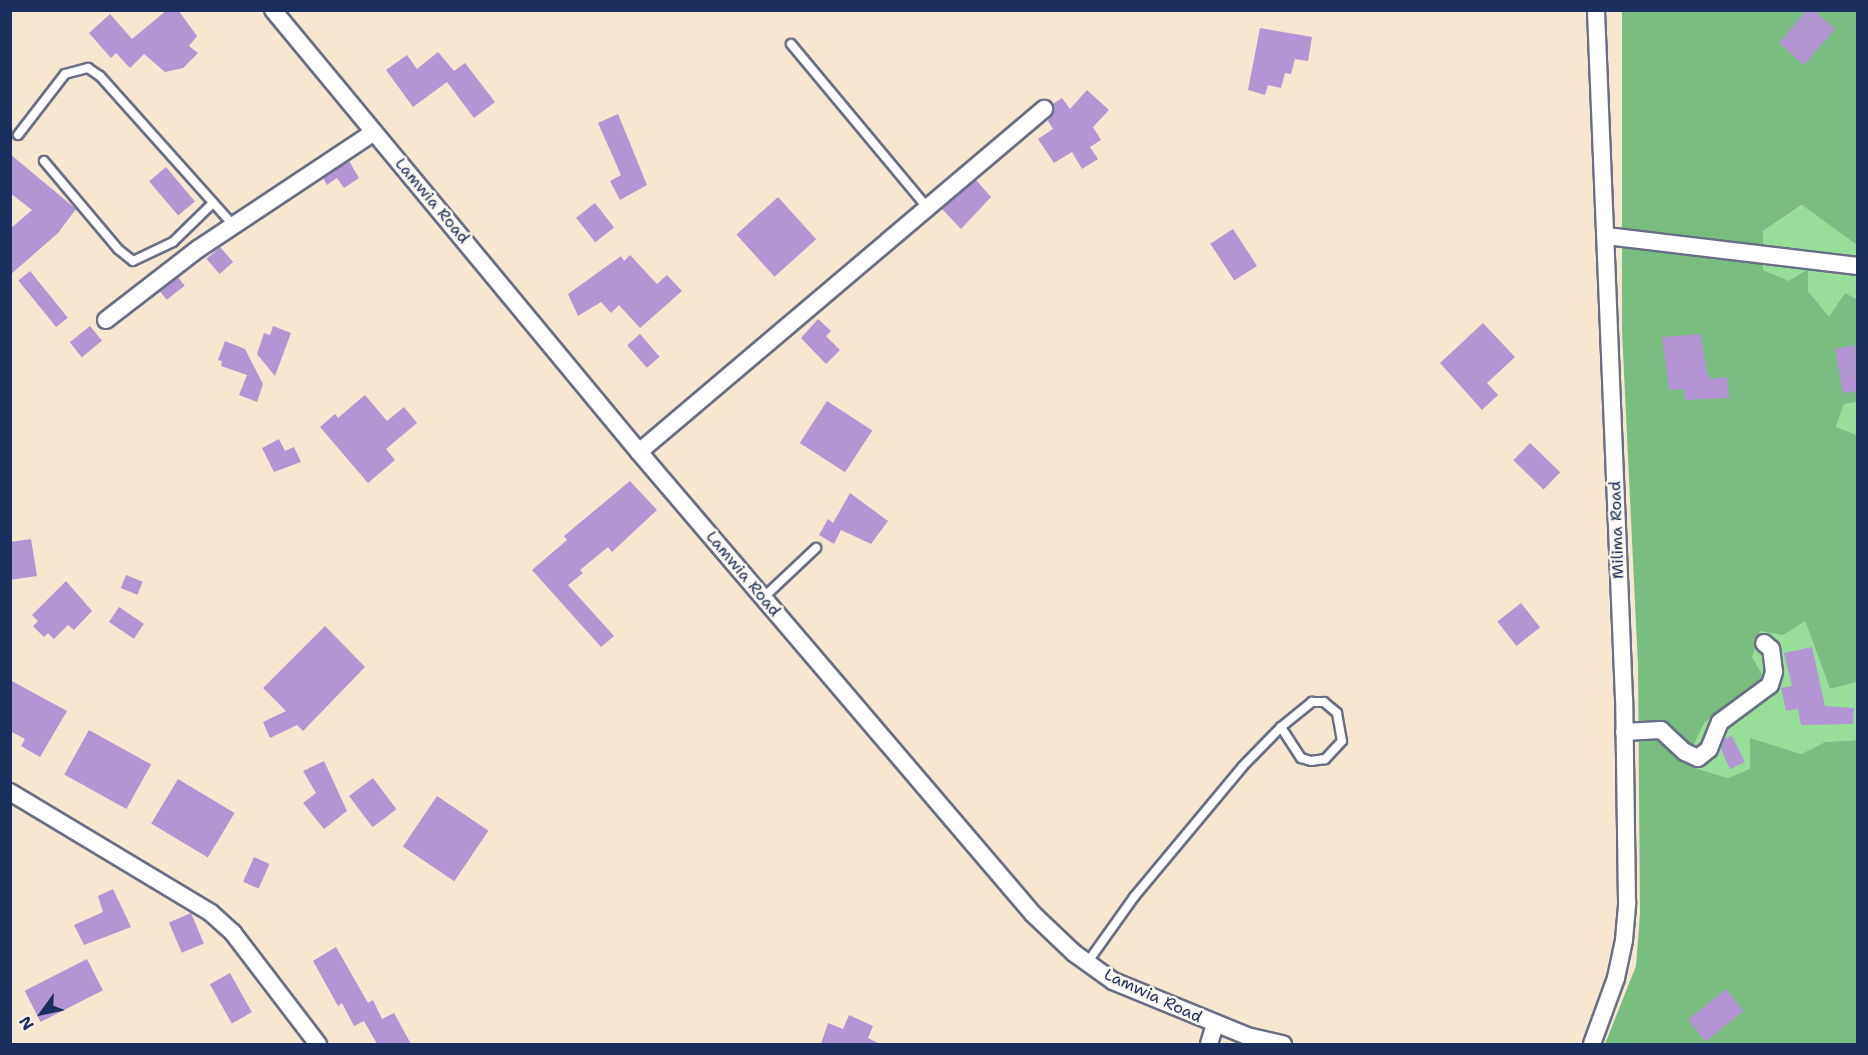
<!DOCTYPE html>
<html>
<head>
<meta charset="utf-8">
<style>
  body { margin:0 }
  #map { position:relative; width:1868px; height:1055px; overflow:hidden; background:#f7e6d0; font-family:"Shantell Sans",sans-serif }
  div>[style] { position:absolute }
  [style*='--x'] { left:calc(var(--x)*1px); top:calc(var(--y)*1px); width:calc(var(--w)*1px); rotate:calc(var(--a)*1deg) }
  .green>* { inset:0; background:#97de98 }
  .forest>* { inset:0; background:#79bd80 }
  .building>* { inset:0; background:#b495d3; transform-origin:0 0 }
  .roads { filter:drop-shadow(2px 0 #686f86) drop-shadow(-2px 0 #686f86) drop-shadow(0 2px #686f86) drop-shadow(0 -2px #686f86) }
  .service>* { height:8px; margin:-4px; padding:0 4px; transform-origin:4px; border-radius:4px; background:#fff }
  .minor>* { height:16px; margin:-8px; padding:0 8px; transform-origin:8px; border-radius:8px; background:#fff }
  span { translate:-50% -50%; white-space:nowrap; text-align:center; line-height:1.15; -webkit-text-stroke:5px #fbf7ec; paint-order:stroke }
  .street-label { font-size:16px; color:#1b2f5e }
  .frame { position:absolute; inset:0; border:12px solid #1b2f5e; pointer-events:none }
  .north { position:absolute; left:12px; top:983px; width:60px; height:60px; -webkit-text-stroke:4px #fbf7ec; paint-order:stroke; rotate:237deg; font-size:16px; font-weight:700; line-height:24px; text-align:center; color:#1b2f5e }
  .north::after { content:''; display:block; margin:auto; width:21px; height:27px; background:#1b2f5e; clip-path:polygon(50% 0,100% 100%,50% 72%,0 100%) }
</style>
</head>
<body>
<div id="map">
  <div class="green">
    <i style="clip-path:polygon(1803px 205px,1857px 245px,1857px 299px,1845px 293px,1829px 318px,1808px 291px,1763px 271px,1763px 231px)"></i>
    <i style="clip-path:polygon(1857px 402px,1857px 435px,1836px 427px,1844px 404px)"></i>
    <i style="clip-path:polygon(1805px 621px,1830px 689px,1857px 682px,1857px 740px,1825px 742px,1801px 754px,1750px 739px,1750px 770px,1728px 778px,1698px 769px,1688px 758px,1705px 722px,1733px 700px,1760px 631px)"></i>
  </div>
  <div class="forest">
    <i style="clip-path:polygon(1622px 11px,1857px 11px,1857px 245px,1802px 205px,1763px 231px,1763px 270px,1789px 281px,1808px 269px,1808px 291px,1829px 317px,1845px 293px,1857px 299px,1857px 402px,1844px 404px,1836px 427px,1857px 435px,1857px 682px,1830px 689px,1805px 621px,1783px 635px,1760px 631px,1752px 657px,1765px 680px,1705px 722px,1688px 757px,1698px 769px,1728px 778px,1750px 769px,1750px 738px,1801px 754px,1825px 742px,1857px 740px,1857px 1044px,1605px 1044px,1636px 966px,1640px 914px,1638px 666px,1622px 331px)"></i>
  </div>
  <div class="building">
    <i style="clip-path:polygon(167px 10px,178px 10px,197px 36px,189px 46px,198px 53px,183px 68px,165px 72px,144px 54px,130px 68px,116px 53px,111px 58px,89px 33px,110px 14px,132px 39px)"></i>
    <i style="clip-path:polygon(1807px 10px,1813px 10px,1835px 29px,1804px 65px,1779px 43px)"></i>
    <i style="clip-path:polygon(1260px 28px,1312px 37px,1308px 61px,1295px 59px,1291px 74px,1285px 73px,1281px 88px,1268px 85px,1265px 95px,1248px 90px)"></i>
    <i style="clip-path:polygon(438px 52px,454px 71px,465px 63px,495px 102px,474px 118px,447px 82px,413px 107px,386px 70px,407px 55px,417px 69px)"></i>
    <i style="clip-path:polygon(1087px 90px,1109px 110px,1093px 127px,1101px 140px,1090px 147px,1098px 159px,1082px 169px,1072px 152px,1054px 163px,1038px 139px,1053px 129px,1048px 121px,1054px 112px,1053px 104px,1062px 98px,1070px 109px)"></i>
    <i style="clip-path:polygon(618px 114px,647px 185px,620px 200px,610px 181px,621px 175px,598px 123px)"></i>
    <i style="clip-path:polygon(10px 154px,76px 209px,58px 233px,10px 275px,10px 229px,32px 210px,10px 193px)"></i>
    <i style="clip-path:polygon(349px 161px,359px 178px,344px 188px,337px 178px,327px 185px,323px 178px)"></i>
    <i style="left:166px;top:167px;width:45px;height:22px;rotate:50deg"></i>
    <i style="clip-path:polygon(976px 180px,991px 197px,961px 229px,942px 209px)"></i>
    <i style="left:778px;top:197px;width:57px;height:56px;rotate:48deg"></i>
    <i style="left:595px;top:203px;width:31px;height:24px;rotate:52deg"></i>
    <i style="left:1233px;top:229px;width:44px;height:27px;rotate:57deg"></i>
    <i style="left:220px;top:247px;width:20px;height:18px;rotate:49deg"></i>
    <i style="clip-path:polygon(630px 255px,657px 284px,667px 275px,682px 291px,640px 328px,619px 305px,611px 313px,601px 302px,578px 316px,568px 294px,621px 256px,624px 261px)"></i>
    <i style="left:30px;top:271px;width:60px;height:15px;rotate:51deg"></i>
    <i style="left:178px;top:277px;width:11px;height:23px;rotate:52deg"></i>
    <i style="clip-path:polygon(818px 319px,831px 331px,826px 336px,840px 350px,826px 364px,801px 338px)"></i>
    <i style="clip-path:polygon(1483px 323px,1515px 357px,1487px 383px,1498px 395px,1482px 410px,1440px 363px)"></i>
    <i style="left:90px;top:326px;width:19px;height:26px;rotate:51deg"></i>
    <i style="clip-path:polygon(273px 326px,291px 333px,275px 376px,257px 354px,264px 333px,270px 335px)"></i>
    <i style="left:640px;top:334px;width:30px;height:17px;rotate:49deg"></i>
    <i style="clip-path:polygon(1701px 334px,1707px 373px,1711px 379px,1727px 377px,1729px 398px,1685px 400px,1684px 389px,1669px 390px,1662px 337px)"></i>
    <i style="clip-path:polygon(225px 341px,245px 349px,263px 384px,257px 402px,239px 395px,247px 375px,221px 366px,222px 361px,218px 360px)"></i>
    <i style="clip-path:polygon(1855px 345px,1857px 391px,1843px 393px,1835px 349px)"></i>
    <i style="clip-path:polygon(365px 395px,387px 421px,404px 407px,417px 423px,386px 449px,395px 460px,368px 483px,320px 427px,335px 414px,338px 418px)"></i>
    <i style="left:827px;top:401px;width:54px;height:50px;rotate:33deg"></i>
    <i style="clip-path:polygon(279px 439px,285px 451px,294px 447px,301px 462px,274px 472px,262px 448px)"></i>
    <i style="left:1530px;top:443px;width:42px;height:24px;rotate:44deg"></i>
    <i style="clip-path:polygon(630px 481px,657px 510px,612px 552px,608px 547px,580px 570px,583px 573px,568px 585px,614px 636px,601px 647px,532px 570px,567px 540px,564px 536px)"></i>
    <i style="clip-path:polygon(850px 493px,888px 521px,871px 544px,841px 530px,834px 544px,819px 535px,828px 519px,833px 523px)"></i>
    <i style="clip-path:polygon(31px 539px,37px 576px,10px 580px,10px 542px)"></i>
    <i style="left:126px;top:575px;width:18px;height:14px;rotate:22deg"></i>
    <i style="clip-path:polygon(66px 581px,92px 611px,74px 630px,68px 625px,54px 639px,48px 633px,44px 637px,33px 626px,38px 621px,32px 615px)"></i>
    <i style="left:1521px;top:603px;width:31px;height:30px;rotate:52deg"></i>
    <i style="left:119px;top:607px;width:30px;height:18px;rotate:34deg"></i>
    <i style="clip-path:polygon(325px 626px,365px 667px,303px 731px,297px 725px,270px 738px,263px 722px,286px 711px,263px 688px)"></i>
    <i style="clip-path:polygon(1812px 647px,1825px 706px,1854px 708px,1853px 724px,1801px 725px,1798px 709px,1786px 711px,1781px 688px,1792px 686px,1784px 653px)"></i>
    <i style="clip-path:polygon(10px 680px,67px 711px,40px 757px,21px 746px,25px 739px,10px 731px)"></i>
    <i style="left:89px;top:730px;width:71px;height:51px;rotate:29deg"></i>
    <i style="clip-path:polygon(1732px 736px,1745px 762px,1730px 769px,1721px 749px,1724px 739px)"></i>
    <i style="clip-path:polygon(324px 761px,347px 811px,324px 829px,303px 803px,316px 793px,303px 771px)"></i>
    <i style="left:373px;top:778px;width:39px;height:30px;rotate:53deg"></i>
    <i style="left:178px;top:779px;width:66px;height:52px;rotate:31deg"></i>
    <i style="left:437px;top:796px;width:62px;height:61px;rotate:34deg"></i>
    <i style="left:254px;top:857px;width:17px;height:27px;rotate:24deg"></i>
    <i style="clip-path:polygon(113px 889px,131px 927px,84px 945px,74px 925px,103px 912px,98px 896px)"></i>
    <i style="left:191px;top:913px;width:33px;height:24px;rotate:67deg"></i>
    <i style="clip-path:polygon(336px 947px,368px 1003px,373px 1000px,382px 1019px,394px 1013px,411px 1044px,377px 1044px,364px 1021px,354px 1026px,342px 1003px,338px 1006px,313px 961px)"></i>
    <i style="left:87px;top:959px;width:35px;height:70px;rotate:63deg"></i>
    <i style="left:230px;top:973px;width:45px;height:23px;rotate:61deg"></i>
    <i style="left:1726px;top:989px;width:28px;height:49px;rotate:51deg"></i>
    <i style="clip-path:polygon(849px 1015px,873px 1026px,868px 1038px,880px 1044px,821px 1044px,828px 1023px,843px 1029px)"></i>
  </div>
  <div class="roads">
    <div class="service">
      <i style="--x:791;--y:44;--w:211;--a:50.2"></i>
      <i style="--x:18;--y:135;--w:77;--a:-52.4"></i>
      <i style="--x:65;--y:74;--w:24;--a:-15"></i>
      <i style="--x:88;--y:68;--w:14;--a:34"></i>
      <i style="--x:100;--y:76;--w:200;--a:48.2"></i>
      <i style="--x:44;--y:161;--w:115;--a:49.9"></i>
      <i style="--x:118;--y:249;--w:19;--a:39"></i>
      <i style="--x:133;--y:261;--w:44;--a:-25.4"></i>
      <i style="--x:173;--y:242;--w:56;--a:-44.3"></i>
      <i style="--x:763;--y:598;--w:73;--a:-43.3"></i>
      <i style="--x:1312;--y:702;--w:12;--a:0"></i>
      <i style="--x:1324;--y:702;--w:17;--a:40"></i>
      <i style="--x:1337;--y:713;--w:28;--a:80"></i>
      <i style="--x:1342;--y:741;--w:25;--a:133"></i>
      <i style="--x:1325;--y:759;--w:14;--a:172"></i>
      <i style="--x:1311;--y:761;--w:10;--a:-163"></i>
      <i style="--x:1301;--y:758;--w:37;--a:-123"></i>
      <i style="--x:1281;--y:727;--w:40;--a:-39"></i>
      <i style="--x:1087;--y:963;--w:81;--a:-54.5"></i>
      <i style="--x:1134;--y:897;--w:170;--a:-50.2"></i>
      <i style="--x:1243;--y:766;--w:54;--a:-45.7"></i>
    </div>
    <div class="minor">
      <i style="--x:273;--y:10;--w:574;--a:50.37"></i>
      <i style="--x:639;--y:452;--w:607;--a:49.54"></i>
      <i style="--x:1033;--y:914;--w:57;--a:43.6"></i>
      <i style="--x:1074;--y:953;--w:48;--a:35.7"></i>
      <i style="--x:1113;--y:981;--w:145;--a:22.3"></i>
      <i style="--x:1247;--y:1036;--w:37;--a:13"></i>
      <i style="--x:1606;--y:236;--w:254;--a:6.8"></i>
      <i style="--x:106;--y:320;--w:116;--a:-37.7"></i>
      <i style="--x:198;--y:249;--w:211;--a:-33.6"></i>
      <i style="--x:639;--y:452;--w:531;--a:-40.26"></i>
      <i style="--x:1624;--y:732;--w:37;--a:-3"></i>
      <i style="--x:1661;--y:730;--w:33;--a:43"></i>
      <i style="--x:1685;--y:752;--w:14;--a:25"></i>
      <i style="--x:1698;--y:758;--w:14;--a:-39"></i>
      <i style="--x:1709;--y:749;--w:29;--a:-68"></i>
      <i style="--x:1720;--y:722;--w:62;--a:-36.5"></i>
      <i style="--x:1770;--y:685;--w:14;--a:-73"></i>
      <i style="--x:1774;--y:672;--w:23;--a:-97"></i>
      <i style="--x:1771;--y:649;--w:9;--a:-139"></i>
      <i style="--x:10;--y:792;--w:235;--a:31"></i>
      <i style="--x:211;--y:913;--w:30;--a:42"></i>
      <i style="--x:233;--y:933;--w:140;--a:52.6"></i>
      <i style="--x:1209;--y:1044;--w:21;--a:-73"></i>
      <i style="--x:1592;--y:1044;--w:70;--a:-70"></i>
      <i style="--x:1616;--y:978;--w:39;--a:-78"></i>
      <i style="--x:1624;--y:940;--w:38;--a:-85"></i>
      <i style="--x:1627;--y:902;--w:203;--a:-90.8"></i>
      <i style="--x:1624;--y:699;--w:690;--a:-92.33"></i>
    </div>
  </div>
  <div class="street-label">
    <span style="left:432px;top:201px;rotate:50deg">Lamwia Road</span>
    <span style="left:1617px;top:530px;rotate:-92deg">Milima Road</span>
    <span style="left:743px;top:574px;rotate:50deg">Lamwia Road</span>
    <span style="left:1153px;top:996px;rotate:25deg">Lamwia Road</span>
  </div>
  <div class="frame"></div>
  <div class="north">N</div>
</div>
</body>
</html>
